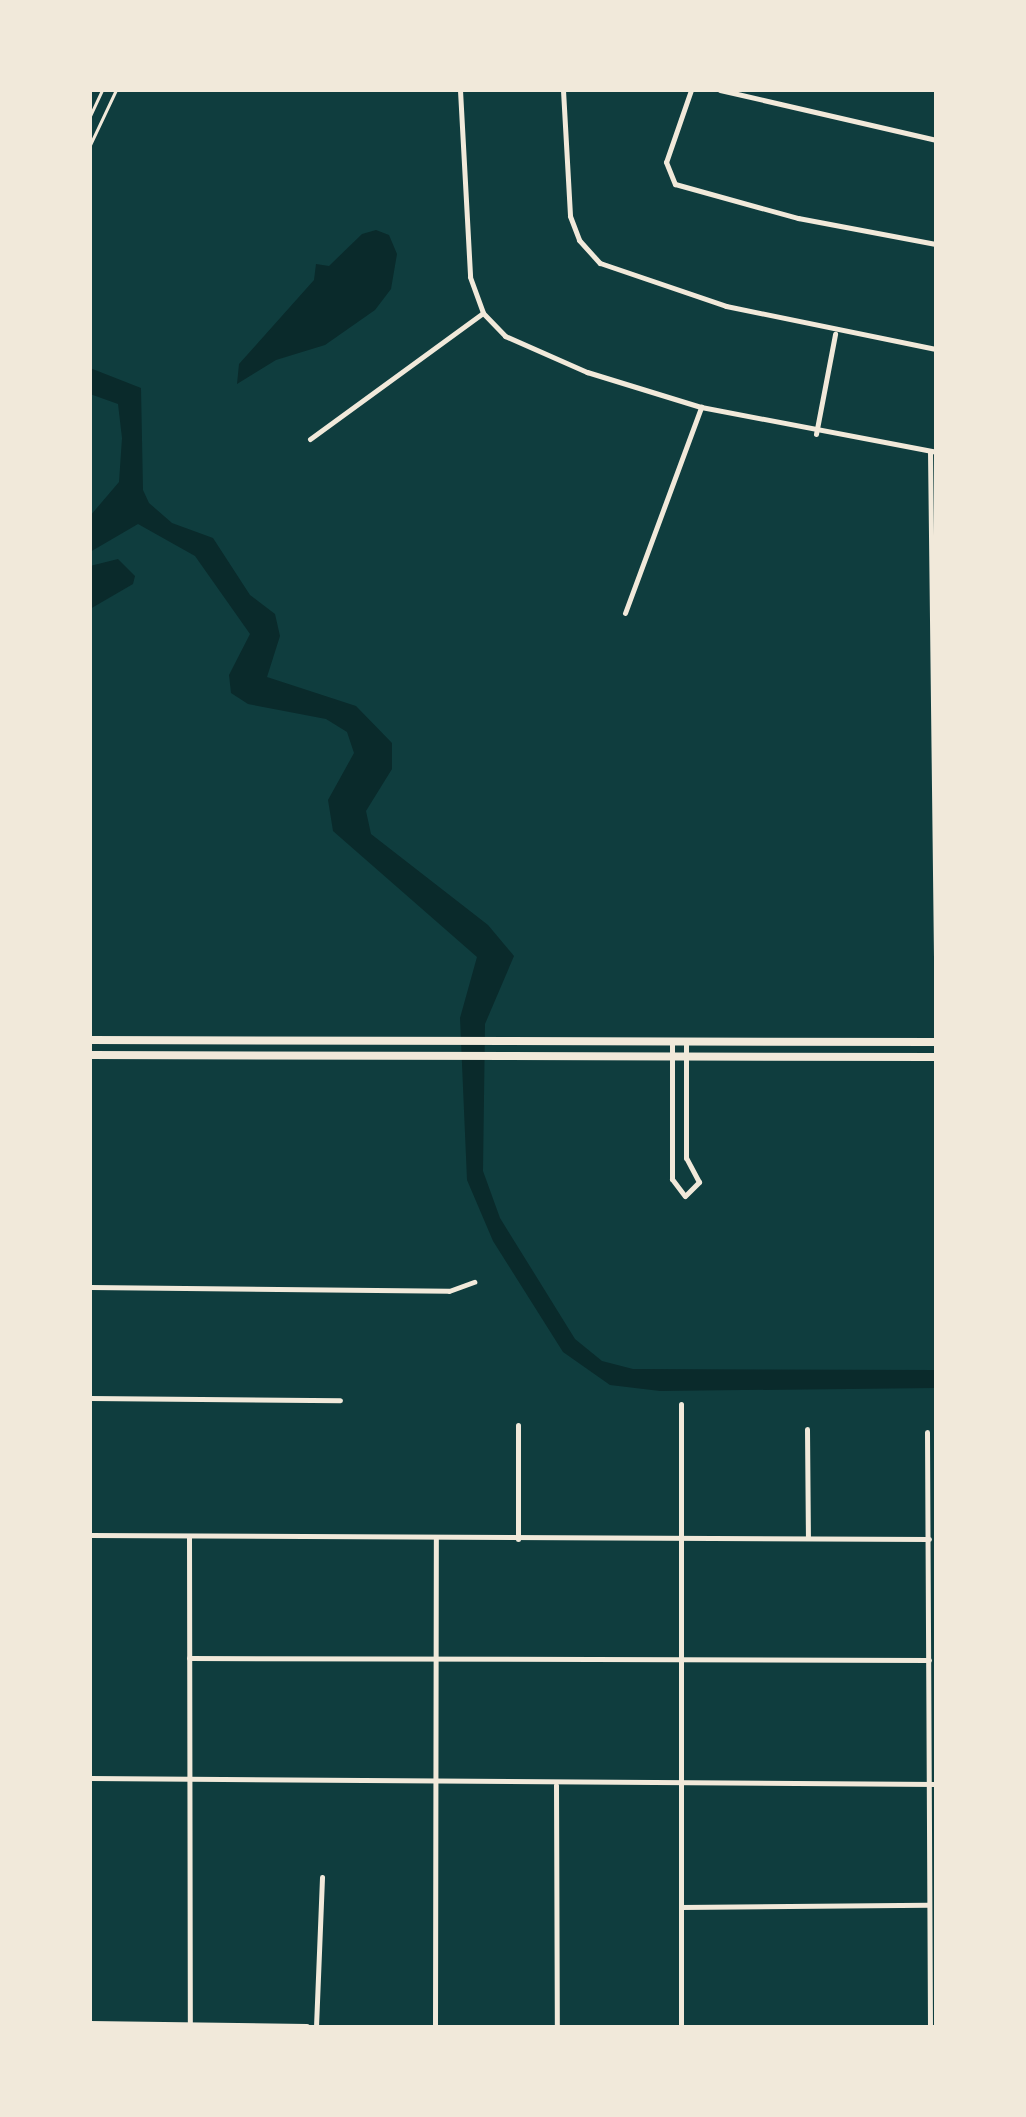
<!DOCTYPE html>
<html>
<head>
<meta charset="utf-8">
<style>
  body { margin:0 }
  #map { position:relative; width:1026px; height:2117px; overflow:hidden; background:#0f3d3e; font-family:Figtree,sans-serif }
  div>[style] { position:absolute }
  [style*='--x'] { left:calc(var(--x)*1px); top:calc(var(--y)*1px); width:calc(var(--w)*1px); rotate:calc(var(--a)*1deg) }
  .water>* { inset:0; background:#0a2a2b }
  .path>* { height:2.5px; margin:-1.25px; padding:0 1.25px; transform-origin:1.25px; border-radius:1.25px; background:#f1e9da }
  .service>* { height:2.5px; margin:-1.25px; padding:0 1.25px; transform-origin:1.25px; border-radius:1.25px; background:#f1e9da }
  .minor>* { height:5px; margin:-2.5px; padding:0 2.5px; transform-origin:2.5px; border-radius:2.5px; background:#f1e9da }
  .tertiary>* { height:6px; margin:-3px; padding:0 3px; transform-origin:3px; border-radius:3px; background:#f1e9da }
  .primary>* { height:8px; margin:-4px; padding:0 4px; transform-origin:4px; border-radius:4px; background:#f1e9da }
  span { translate:-50% -50%; white-space:nowrap; text-align:center; line-height:1.15; -webkit-text-stroke:10px #f1e9da; paint-order:stroke }
  .frame { position:absolute; inset:0; border:92px solid #f1e9da; pointer-events:none }
</style>
</head>
<body>
<div id="map">
  <div class="water">
    <i style="clip-path:polygon(376px 230px,389px 235px,397px 254px,391px 289px,375px 310px,325px 345px,276px 360px,237px 384px,239px 364px,314px 280px,316px 264px,329px 266px,362px 234px)"></i>
    <i style="clip-path:polygon(90px 368px,141px 388px,143px 490px,149px 503px,172px 523px,213px 538px,250px 595px,275px 614px,280px 636px,267px 677px,356px 706px,392px 743px,392px 769px,366px 811px,371px 834px,488px 925px,514px 956px,485px 1024px,483px 1171px,500px 1218px,575px 1339px,602px 1361px,633px 1369px,936px 1370px,936px 1388px,660px 1391px,610px 1385px,563px 1352px,493px 1241px,467px 1180px,460px 1018px,477px 957px,333px 831px,328px 800px,354px 753px,347px 732px,326px 719px,248px 704px,231px 693px,229px 675px,250px 634px,195px 556px,138px 524px,90px 552px,90px 516px,119px 482px,122px 438px,118px 404px,90px 394px)"></i>
    <i style="clip-path:polygon(118px 559px,135px 576px,133px 584px,90px 609px,90px 566px)"></i>
  </div>
  <div class="path">
    <i style="--x:90;--y:145;--w:61;--a:-64.7"></i>
  </div>
  <div class="service">
    <i style="--x:90;--y:116;--w:29;--a:-65"></i>
  </div>
  <div class="minor">
    <i style="--x:460;--y:90;--w:187;--a:86.9"></i>
    <i style="--x:470;--y:277;--w:38;--a:70"></i>
    <i style="--x:483;--y:313;--w:32;--a:46"></i>
    <i style="--x:505;--y:336;--w:90;--a:23.7"></i>
    <i style="--x:587;--y:372;--w:119;--a:17.1"></i>
    <i style="--x:701;--y:407;--w:239;--a:10.8"></i>
    <i style="--x:563;--y:90;--w:126;--a:86.8"></i>
    <i style="--x:570;--y:216;--w:26;--a:69"></i>
    <i style="--x:579;--y:240;--w:31;--a:48"></i>
    <i style="--x:600;--y:263;--w:133;--a:18.8"></i>
    <i style="--x:726;--y:306;--w:214;--a:11.6"></i>
    <i style="--x:691;--y:90;--w:76;--a:109.1"></i>
    <i style="--x:666;--y:162;--w:24;--a:68"></i>
    <i style="--x:675;--y:184;--w:128;--a:15.5"></i>
    <i style="--x:798;--y:218;--w:140;--a:10.7"></i>
    <i style="--x:720;--y:90;--w:222;--a:13"></i>
    <i style="--x:816;--y:434;--w:102;--a:-79.2"></i>
    <i style="--x:310;--y:439;--w:214;--a:-36.1"></i>
    <i style="--x:930;--y:451;--w:505;--a:89.32"></i>
    <i style="--x:625;--y:613;--w:220;--a:-69.7"></i>
    <i style="--x:672;--y:1044;--w:135;--a:90"></i>
    <i style="--x:672;--y:1179;--w:21;--a:53"></i>
    <i style="--x:685;--y:1196;--w:20;--a:-45"></i>
    <i style="--x:699;--y:1182;--w:27;--a:-118"></i>
    <i style="--x:686;--y:1158;--w:115;--a:-90"></i>
    <i style="--x:90;--y:1287;--w:359;--a:0.6"></i>
    <i style="--x:449;--y:1291;--w:27;--a:-20"></i>
    <i style="--x:90;--y:1398;--w:250;--a:0.5"></i>
    <i style="--x:681;--y:1404;--w:623;--a:90"></i>
    <i style="--x:807;--y:1429;--w:109;--a:89.5"></i>
    <i style="--x:927;--y:1432;--w:595;--a:89.71"></i>
    <i style="--x:90;--y:1535;--w:839;--a:0.27"></i>
    <i style="--x:189;--y:1536;--w:489;--a:89.9"></i>
    <i style="--x:518;--y:1539;--w:114;--a:-90"></i>
    <i style="--x:189;--y:1658;--w:740;--a:0.15"></i>
    <i style="--x:90;--y:1778;--w:846;--a:0.41"></i>
    <i style="--x:556;--y:1785;--w:242;--a:89.8"></i>
    <i style="--x:681;--y:1907;--w:247;--a:-0.5"></i>
    <i style="--x:316;--y:2027;--w:150;--a:-87.7"></i>
    <i style="--x:435;--y:2027;--w:489;--a:-89.9"></i>
  </div>
  <div class="tertiary">
    <i style="--x:90;--y:2024;--w:217;--a:0.8"></i>
  </div>
  <div class="primary">
    <i style="--x:90;--y:1040;--w:846;--a:0.14"></i>
    <i style="--x:90;--y:1055;--w:846;--a:0.14"></i>
  </div>
  <div class="frame"></div>
</div>
</body>
</html>
